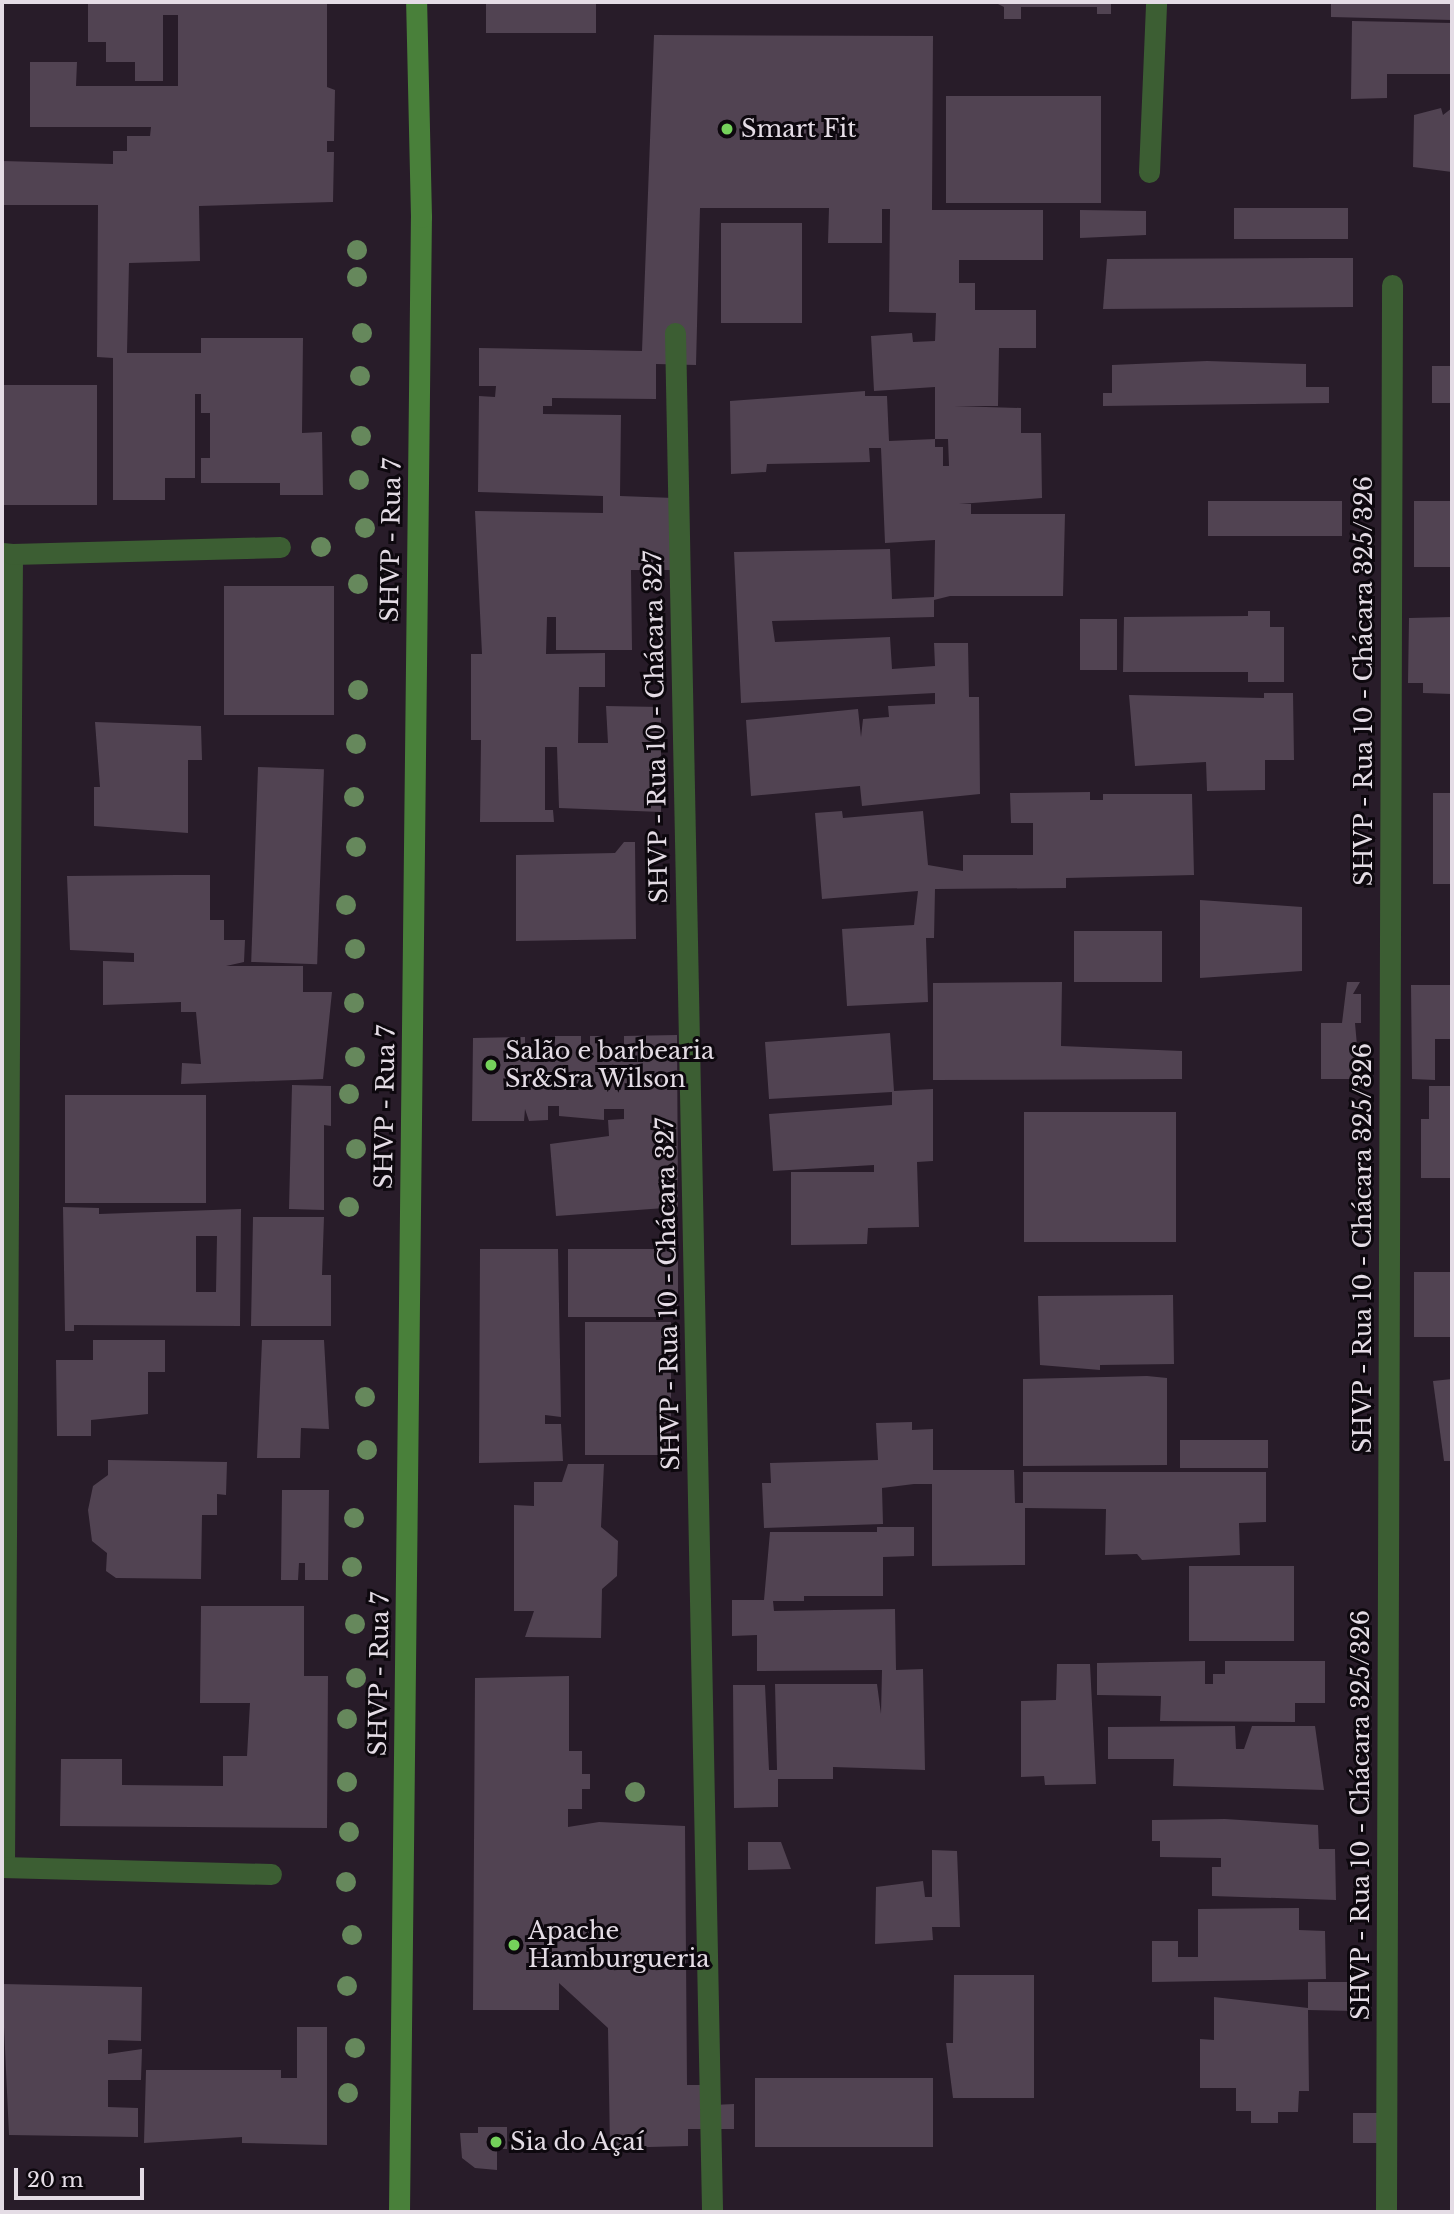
<!DOCTYPE html>
<html>
<head>
<meta charset="utf-8">
<style>
  body { margin:0 }
  #map { position:relative; width:1454px; height:2214px; overflow:hidden; background:#281c29; font-family:"Libre Baskerville",serif }
  div>[style] { position:absolute }
  [style*='--x'] { left:calc(var(--x)*1px); top:calc(var(--y)*1px); width:calc(var(--w)*1px); rotate:calc(var(--a)*1deg) }
  .building>* { inset:0; background:#514352; transform-origin:0 0 }
  .street>* { height:21px; margin:-10.5px; padding:0 10.5px; transform-origin:10.5px; border-radius:10.5px; background:#3c5e33 }
  .secondary>* { height:21px; margin:-10.5px; padding:0 10.5px; transform-origin:10.5px; border-radius:10.5px; background:#49803a }
  .trees>* { width:20px; height:20px; margin:-10px; border-radius:50%; background:#66885c }
  .dots>* { width:19px; height:19px; translate:-50% -50%; box-sizing:border-box; border:4px solid #0d080e; border-radius:50% }
  span { translate:-50% -50%; white-space:nowrap; text-align:center; line-height:1.15; -webkit-text-stroke:6px #0d080e; paint-order:stroke }
  .poi-label { font-size:24px; color:#e4dce5 }
  .left { translate:0 -50%; text-align:left }
  .street-label { font-size:24px; color:#e4dce5 }
  .frame { position:absolute; inset:0; border:4px solid #e4dce5; pointer-events:none }
  .scale { position:absolute; left:14px; top:2168px; width:130px; height:32px; box-sizing:border-box; border:4px solid #e4dce5; border-top:0; padding-left:9px; font-size:21px; line-height:24px; white-space:nowrap; color:#e4dce5; -webkit-text-stroke:5px #0d080e; paint-order:stroke }
</style>
</head>
<body>
<div id="map">
  <div class="building">
    <i style="clip-path:polygon(88px 2px,327px 2px,327px 87px,335px 90px,334px 141px,327px 141px,327px 152px,334px 152px,333px 202px,199px 206px,200px 261px,129px 263px,127px 353px,201px 353px,201px 338px,303px 338px,302px 433px,322px 432px,323px 495px,280px 495px,280px 483px,201px 483px,201px 458px,210px 458px,210px 413px,201px 413px,201px 394px,195px 394px,195px 478px,165px 478px,165px 500px,113px 500px,113px 358px,97px 357px,98px 205px,2px 205px,2px 161px,113px 164px,113px 151px,127px 151px,127px 136px,150px 136px,151px 127px,30px 127px,30px 62px,77px 62px,76px 86px,178px 86px,178px 15px,163px 15px,163px 81px,135px 81px,135px 62px,106px 62px,106px 42px,88px 42px)"></i>
    <i style="left:486px;top:2px;width:110px;height:31px"></i>
    <i style="clip-path:polygon(994px 2px,1111px 2px,1111px 14px,1097px 14px,1097px 7px,1021px 7px,1021px 19px,1004px 19px,1004px 7px)"></i>
    <i style="clip-path:polygon(1331px 2px,1452px 2px,1452px 20px,1331px 17px)"></i>
    <i style="clip-path:polygon(1352px 21px,1452px 23px,1452px 74px,1387px 74px,1387px 98px,1351px 99px)"></i>
    <i style="clip-path:polygon(654px 35px,933px 36px,932px 210px,1043px 210px,1043px 260px,959px 260px,959px 283px,975px 283px,975px 310px,1036px 310px,1036px 348px,999px 348px,998px 406px,954px 406px,1021px 408px,1021px 433px,1041px 433px,1042px 498px,959px 504px,971px 504px,971px 514px,1065px 514px,1063px 596px,950px 596px,934px 600px,934px 617px,772px 621px,775px 642px,890px 637px,892px 669px,935px 666px,934px 643px,968px 643px,969px 697px,979px 697px,980px 794px,862px 806px,860px 786px,751px 796px,746px 720px,858px 709px,861px 737px,863px 719px,889px 717px,888px 706px,935px 704px,935px 693px,741px 703px,734px 552px,890px 549px,892px 599px,934px 597px,935px 540px,885px 543px,881px 448px,869px 448px,870px 462px,767px 464px,766px 472px,731px 474px,730px 401px,865px 391px,865px 396px,887px 396px,889px 441px,935px 439px,935px 447px,943px 447px,943px 466px,949px 466px,948px 439px,935px 439px,935px 387px,874px 391px,871px 336px,912px 333px,913px 342px,935px 341px,936px 313px,889px 312px,890px 209px,882px 209px,882px 243px,828px 243px,829px 208px,700px 208px,696px 365px,656px 364px,656px 399px,552px 398px,552px 406px,543px 406px,543px 414px,621px 415px,620px 496px,674px 498px,674px 570px,631px 570px,632px 650px,556px 650px,556px 617px,547px 617px,546px 654px,605px 653px,605px 687px,579px 687px,578px 743px,608px 743px,606px 706px,661px 707px,661px 812px,559px 808px,557px 747px,545px 747px,545px 810px,553px 810px,554px 822px,480px 822px,481px 740px,471px 740px,471px 654px,482px 654px,475px 511px,603px 513px,603px 496px,478px 492px,479px 396px,495px 397px,496px 386px,479px 386px,479px 348px,642px 351px)"></i>
    <i style="left:946px;top:96px;width:155px;height:107px"></i>
    <i style="clip-path:polygon(1441px 108px,1443px 115px,1452px 108px,1452px 172px,1413px 167px,1414px 115px)"></i>
    <i style="left:1348px;top:208px;width:31px;height:114px;rotate:90deg"></i>
    <i style="clip-path:polygon(1080px 210px,1146px 211px,1146px 235px,1080px 238px)"></i>
    <i style="left:721px;top:223px;width:81px;height:100px"></i>
    <i style="clip-path:polygon(1315px 258px,1353px 258px,1353px 307px,1103px 309px,1107px 259px)"></i>
    <i style="clip-path:polygon(1207px 361px,1306px 364px,1306px 387px,1329px 387px,1329px 403px,1103px 406px,1103px 393px,1112px 393px,1112px 365px)"></i>
    <i style="left:1432px;top:366px;width:20px;height:37px"></i>
    <i style="left:2px;top:385px;width:95px;height:120px"></i>
    <i style="left:1208px;top:501px;width:134px;height:35px"></i>
    <i style="left:1414px;top:501px;width:38px;height:66px"></i>
    <i style="left:334px;top:586px;width:129px;height:110px;rotate:90deg"></i>
    <i style="clip-path:polygon(1248px 611px,1270px 611px,1270px 627px,1284px 627px,1284px 682px,1248px 682px,1248px 672px,1123px 672px,1124px 617px,1248px 616px)"></i>
    <i style="clip-path:polygon(1452px 617px,1452px 694px,1423px 693px,1423px 683px,1408px 683px,1409px 618px)"></i>
    <i style="left:1080px;top:619px;width:37px;height:51px"></i>
    <i style="clip-path:polygon(1264px 693px,1293px 693px,1294px 760px,1265px 760px,1265px 790px,1207px 791px,1206px 762px,1135px 766px,1129px 695px,1264px 698px)"></i>
    <i style="clip-path:polygon(95px 722px,201px 726px,202px 760px,188px 760px,188px 833px,94px 826px,94px 787px,100px 787px)"></i>
    <i style="left:258px;top:767px;width:66px;height:195px;rotate:2deg"></i>
    <i style="clip-path:polygon(1090px 792px,1090px 800px,1103px 800px,1103px 794px,1192px 794px,1194px 875px,1066px 878px,1066px 888px,935px 889px,934px 938px,926px 938px,928px 1002px,847px 1006px,842px 929px,914px 925px,918px 891px,822px 899px,815px 813px,842px 811px,843px 818px,923px 811px,928px 865px,963px 871px,963px 855px,1033px 855px,1033px 823px,1011px 823px,1010px 793px)"></i>
    <i style="left:1433px;top:793px;width:19px;height:91px"></i>
    <i style="clip-path:polygon(624px 842px,635px 842px,636px 939px,516px 941px,516px 855px,615px 853px)"></i>
    <i style="clip-path:polygon(176px 875px,210px 875px,210px 920px,224px 920px,224px 940px,245px 940px,244px 962px,226px 966px,303px 966px,303px 992px,332px 992px,323px 1079px,181px 1084px,182px 1063px,201px 1064px,196px 1012px,181px 1012px,181px 1002px,103px 1005px,103px 961px,134px 962px,134px 953px,70px 950px,67px 876px)"></i>
    <i style="clip-path:polygon(1200px 900px,1302px 907px,1302px 971px,1200px 978px)"></i>
    <i style="left:1074px;top:931px;width:88px;height:51px"></i>
    <i style="clip-path:polygon(1062px 982px,1061px 1046px,1182px 1051px,1182px 1079px,933px 1080px,933px 983px)"></i>
    <i style="clip-path:polygon(1347px 982px,1360px 982px,1353px 994px,1361px 994px,1361px 1023px,1355px 1023px,1360px 1079px,1321px 1079px,1321px 1023px,1342px 1023px)"></i>
    <i style="clip-path:polygon(1411px 985px,1452px 985px,1452px 1039px,1435px 1039px,1435px 1080px,1412px 1079px)"></i>
    <i style="clip-path:polygon(890px 1033px,894px 1091px,933px 1089px,933px 1161px,917px 1162px,919px 1227px,868px 1228px,867px 1244px,791px 1245px,791px 1172px,874px 1172px,874px 1165px,773px 1171px,769px 1114px,892px 1105px,892px 1092px,769px 1099px,765px 1042px)"></i>
    <i style="clip-path:polygon(677px 1035px,678px 1207px,556px 1216px,550px 1144px,609px 1136px,608px 1120px,624px 1119px,624px 1109px,604px 1109px,604px 1120px,559px 1116px,559px 1106px,548px 1106px,548px 1120px,529px 1121px,525px 1109px,524px 1121px,472px 1121px,473px 1038px,525px 1037px,525px 1048px,547px 1048px,547px 1061px,555px 1062px,555px 1036px,581px 1036px,581px 1051px,590px 1051px,590px 1036px,604px 1036px,604px 1047px,624px 1047px,624px 1036px)"></i>
    <i style="clip-path:polygon(292px 1085px,331px 1086px,331px 1126px,324px 1125px,324px 1210px,289px 1209px)"></i>
    <i style="clip-path:polygon(1429px 1086px,1452px 1086px,1452px 1178px,1421px 1178px,1421px 1119px,1429px 1119px)"></i>
    <i style="left:65px;top:1095px;width:141px;height:108px"></i>
    <i style="left:1024px;top:1112px;width:152px;height:130px"></i>
    <i style="clip-path:polygon(evenodd,63px 1207px,99px 1208px,99px 1214px,241px 1209px,240px 1326px,74px 1325px,74px 1331px,65px 1331px,63px 1207px,196px 1236px,217px 1236px,216px 1292px,196px 1292px,196px 1236px)"></i>
    <i style="clip-path:polygon(253px 1217px,324px 1217px,322px 1275px,331px 1275px,331px 1326px,251px 1326px)"></i>
    <i style="clip-path:polygon(480px 1249px,558px 1249px,561px 1417px,545px 1415px,545px 1424px,561px 1424px,563px 1461px,479px 1463px)"></i>
    <i style="left:568px;top:1249px;width:110px;height:68px"></i>
    <i style="left:1414px;top:1272px;width:38px;height:65px"></i>
    <i style="clip-path:polygon(1173px 1295px,1174px 1364px,1100px 1365px,1100px 1370px,1040px 1365px,1038px 1296px)"></i>
    <i style="left:585px;top:1322px;width:86px;height:133px"></i>
    <i style="clip-path:polygon(93px 1340px,165px 1340px,165px 1372px,148px 1372px,148px 1414px,91px 1420px,91px 1436px,57px 1436px,56px 1360px,93px 1360px)"></i>
    <i style="clip-path:polygon(262px 1340px,324px 1340px,329px 1429px,301px 1428px,300px 1458px,257px 1458px)"></i>
    <i style="clip-path:polygon(1147px 1376px,1167px 1378px,1167px 1465px,1023px 1466px,1023px 1379px)"></i>
    <i style="clip-path:polygon(1452px 1379px,1452px 1461px,1444px 1461px,1433px 1381px)"></i>
    <i style="clip-path:polygon(912px 1422px,912px 1430px,933px 1429px,933px 1470px,1014px 1470px,1015px 1503px,1023px 1503px,1023px 1472px,1266px 1472px,1266px 1522px,1239px 1523px,1240px 1555px,1142px 1560px,1137px 1554px,1105px 1555px,1106px 1509px,1025px 1508px,1025px 1565px,932px 1566px,932px 1484px,914px 1484px,882px 1488px,883px 1524px,764px 1528px,762px 1483px,771px 1483px,770px 1463px,878px 1460px,876px 1423px)"></i>
    <i style="left:1180px;top:1440px;width:88px;height:28px"></i>
    <i style="clip-path:polygon(108px 1460px,227px 1462px,226px 1495px,217px 1494px,217px 1515px,202px 1515px,201px 1579px,116px 1578px,106px 1571px,107px 1553px,92px 1541px,88px 1510px,93px 1486px,108px 1475px)"></i>
    <i style="clip-path:polygon(568px 1464px,604px 1464px,601px 1527px,618px 1541px,617px 1576px,602px 1589px,601px 1638px,525px 1637px,534px 1611px,514px 1611px,514px 1505px,534px 1506px,534px 1482px,562px 1482px)"></i>
    <i style="clip-path:polygon(282px 1490px,329px 1490px,328px 1580px,305px 1580px,305px 1563px,299px 1563px,298px 1580px,281px 1580px)"></i>
    <i style="clip-path:polygon(877px 1527px,914px 1527px,914px 1556px,883px 1557px,883px 1596px,804px 1596px,804px 1601px,773px 1601px,774px 1611px,895px 1609px,896px 1670px,923px 1669px,925px 1770px,833px 1767px,833px 1779px,778px 1779px,778px 1807px,734px 1808px,733px 1685px,765px 1685px,769px 1770px,777px 1770px,775px 1684px,877px 1684px,881px 1714px,882px 1670px,757px 1671px,757px 1635px,732px 1636px,732px 1600px,764px 1600px,770px 1532px,877px 1532px)"></i>
    <i style="left:1294px;top:1566px;width:75px;height:105px;rotate:90deg"></i>
    <i style="clip-path:polygon(201px 1606px,304px 1606px,304px 1676px,328px 1676px,327px 1828px,60px 1826px,61px 1759px,122px 1759px,122px 1785px,223px 1786px,223px 1756px,247px 1756px,250px 1703px,200px 1703px)"></i>
    <i style="clip-path:polygon(1205px 1661px,1205px 1684px,1213px 1684px,1213px 1674px,1225px 1674px,1225px 1661px,1325px 1661px,1325px 1703px,1295px 1703px,1295px 1722px,1160px 1721px,1161px 1696px,1097px 1695px,1097px 1663px)"></i>
    <i style="clip-path:polygon(1057px 1664px,1090px 1664px,1096px 1784px,1045px 1785px,1044px 1776px,1021px 1777px,1021px 1701px,1056px 1700px)"></i>
    <i style="clip-path:polygon(569px 1676px,569px 1751px,582px 1751px,582px 1774px,590px 1774px,590px 1789px,582px 1789px,582px 1809px,568px 1809px,568px 1827px,599px 1822px,685px 1826px,687px 2085px,712px 2085px,713px 2105px,734px 2104px,734px 2129px,688px 2129px,688px 2146px,610px 2148px,608px 2028px,559px 1983px,559px 2010px,473px 2010px,475px 1678px)"></i>
    <i style="clip-path:polygon(1235px 1726px,1236px 1749px,1244px 1749px,1252px 1726px,1315px 1726px,1324px 1790px,1173px 1786px,1174px 1759px,1108px 1759px,1108px 1727px)"></i>
    <i style="clip-path:polygon(1225px 1819px,1318px 1825px,1319px 1849px,1335px 1849px,1336px 1900px,1212px 1896px,1212px 1867px,1221px 1867px,1221px 1858px,1160px 1857px,1160px 1841px,1152px 1841px,1152px 1820px)"></i>
    <i style="clip-path:polygon(748px 1842px,781px 1842px,791px 1869px,748px 1870px)"></i>
    <i style="clip-path:polygon(932px 1850px,957px 1851px,960px 1927px,932px 1927px,933px 1940px,875px 1944px,876px 1887px,923px 1881px,925px 1897px,932px 1897px)"></i>
    <i style="clip-path:polygon(1299px 1908px,1299px 1930px,1325px 1931px,1326px 1979px,1152px 1982px,1152px 1941px,1178px 1941px,1178px 1957px,1198px 1957px,1198px 1909px)"></i>
    <i style="clip-path:polygon(954px 1975px,1034px 1975px,1034px 2098px,953px 2098px,946px 2043px,953px 2043px)"></i>
    <i style="clip-path:polygon(1308px 1982px,1355px 1982px,1355px 2011px,1308px 2010px,1309px 2091px,1299px 2091px,1298px 2112px,1278px 2112px,1278px 2123px,1251px 2123px,1251px 2111px,1236px 2111px,1236px 2088px,1200px 2088px,1200px 2039px,1214px 2040px,1214px 1997px,1308px 2008px)"></i>
    <i style="clip-path:polygon(2px 1984px,142px 1987px,141px 2041px,108px 2040px,108px 2054px,142px 2049px,141px 2080px,108px 2080px,108px 2107px,138px 2108px,138px 2137px,9px 2135px)"></i>
    <i style="clip-path:polygon(297px 2027px,327px 2027px,327px 2145px,242px 2143px,242px 2137px,144px 2143px,146px 2070px,281px 2070px,281px 2078px,297px 2078px)"></i>
    <i style="left:755px;top:2078px;width:178px;height:69px"></i>
    <i style="left:1378px;top:2113px;width:30px;height:25px;rotate:90deg"></i>
    <i style="clip-path:polygon(478px 2127px,507px 2127px,507px 2149px,497px 2149px,497px 2170px,475px 2168px,462px 2158px,460px 2133px,478px 2133px)"></i>
  </div>
  <div class="street">
    <i style="--x:1149;--y:172;--w:170;--a:-87.6"></i>
    <i style="--x:675;--y:333;--w:1879;--a:88.87"></i>
    <i style="--x:2;--y:553;--w:10;--a:6"></i>
    <i style="--x:12;--y:554;--w:1313;--a:90.35"></i>
    <i style="--x:12;--y:554;--w:268;--a:-1.5"></i>
    <i style="--x:2;--y:1867;--w:269;--a:1.5"></i>
    <i style="--x:1386;--y:2212;--w:1927;--a:-89.82"></i>
  </div>
  <div class="secondary">
    <i style="--x:399;--y:2212;--w:1995;--a:-89.37"></i>
    <i style="--x:421;--y:217;--w:215;--a:-91.3"></i>
  </div>
  <div class="trees">
    <i style="left:357px;top:250px"></i>
    <i style="left:357px;top:277px"></i>
    <i style="left:362px;top:333px"></i>
    <i style="left:360px;top:376px"></i>
    <i style="left:361px;top:436px"></i>
    <i style="left:359px;top:480px"></i>
    <i style="left:365px;top:528px"></i>
    <i style="left:321px;top:547px"></i>
    <i style="left:358px;top:584px"></i>
    <i style="left:358px;top:690px"></i>
    <i style="left:356px;top:744px"></i>
    <i style="left:354px;top:797px"></i>
    <i style="left:356px;top:847px"></i>
    <i style="left:346px;top:905px"></i>
    <i style="left:355px;top:949px"></i>
    <i style="left:354px;top:1003px"></i>
    <i style="left:355px;top:1057px"></i>
    <i style="left:349px;top:1094px"></i>
    <i style="left:356px;top:1149px"></i>
    <i style="left:349px;top:1207px"></i>
    <i style="left:365px;top:1397px"></i>
    <i style="left:367px;top:1450px"></i>
    <i style="left:354px;top:1518px"></i>
    <i style="left:352px;top:1567px"></i>
    <i style="left:355px;top:1624px"></i>
    <i style="left:356px;top:1678px"></i>
    <i style="left:347px;top:1719px"></i>
    <i style="left:347px;top:1782px"></i>
    <i style="left:635px;top:1792px"></i>
    <i style="left:349px;top:1832px"></i>
    <i style="left:346px;top:1882px"></i>
    <i style="left:352px;top:1935px"></i>
    <i style="left:347px;top:1986px"></i>
    <i style="left:355px;top:2048px"></i>
    <i style="left:348px;top:2093px"></i>
  </div>
  <div class="dots">
    <i style="left:727px;top:129px;background:#75d25b"></i>
    <i style="left:491px;top:1065px;background:#75d25b"></i>
    <i style="left:514px;top:1945px;background:#75d25b"></i>
    <i style="left:496px;top:2142px;background:#75d25b"></i>
  </div>
  <div class="poi-label">
    <span class="left" style="left:741px;top:129px">Smart Fit</span>
    <span class="left" style="left:505px;top:1065px">Salão e barbearia<br>Sr&amp;Sra Wilson</span>
    <span class="left" style="left:528px;top:1945px">Apache<br>Hamburgueria</span>
    <span class="left" style="left:510px;top:2142px">Sia do Açaí</span>
  </div>
  <div class="street-label">
    <span style="left:391px;top:540px;rotate:-89deg">SHVP - Rua 7</span>
    <span style="left:1364px;top:681px;rotate:-90deg">SHVP - Rua 10 - Chácara 325/326</span>
    <span style="left:656px;top:727px;rotate:-91deg">SHVP - Rua 10 - Chácara 327</span>
    <span style="left:385px;top:1107px;rotate:-89deg">SHVP - Rua 7</span>
    <span style="left:1363px;top:1248px;rotate:-90deg">SHVP - Rua 10 - Chácara 325/326</span>
    <span style="left:668px;top:1294px;rotate:-91deg">SHVP - Rua 10 - Chácara 327</span>
    <span style="left:379px;top:1674px;rotate:-89deg">SHVP - Rua 7</span>
    <span style="left:1361px;top:1815px;rotate:-90deg">SHVP - Rua 10 - Chácara 325/326</span>
  </div>
  <div class="frame"></div>
  <div class="scale">20 m</div>
</div>
</body>
</html>
